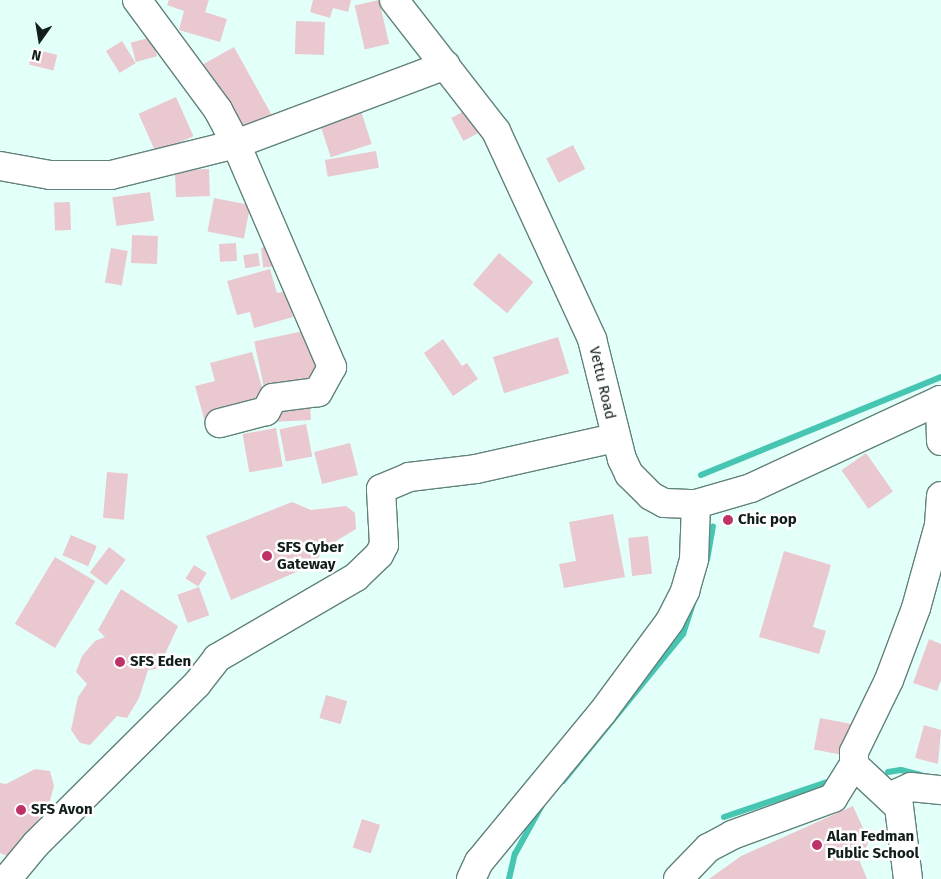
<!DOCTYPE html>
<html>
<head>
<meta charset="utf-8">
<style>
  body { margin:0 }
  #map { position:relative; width:941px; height:879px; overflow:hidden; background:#e3fff9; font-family:"Fira Sans",sans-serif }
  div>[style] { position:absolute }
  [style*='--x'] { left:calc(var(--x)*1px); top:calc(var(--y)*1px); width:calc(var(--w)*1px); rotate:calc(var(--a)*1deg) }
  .stream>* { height:6px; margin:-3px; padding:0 3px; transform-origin:3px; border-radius:3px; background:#46c6b2 }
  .building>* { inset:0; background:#e9c8d0; transform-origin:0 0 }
  .roads { filter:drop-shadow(1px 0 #61827b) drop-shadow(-1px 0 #61827b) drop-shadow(0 1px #61827b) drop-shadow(0 -1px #61827b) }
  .minor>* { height:28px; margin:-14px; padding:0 14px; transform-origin:14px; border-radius:14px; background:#fff }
  .dots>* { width:14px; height:14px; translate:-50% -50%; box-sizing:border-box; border:2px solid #fff; border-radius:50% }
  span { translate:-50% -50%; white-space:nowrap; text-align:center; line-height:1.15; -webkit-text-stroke:5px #fff; paint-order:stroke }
  .street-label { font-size:15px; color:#111e1c }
  .poi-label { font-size:15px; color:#111e1c; font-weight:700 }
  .left { translate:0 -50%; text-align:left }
  .north { position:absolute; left:15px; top:15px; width:50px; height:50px; -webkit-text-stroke:4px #fff; paint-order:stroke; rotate:193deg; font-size:14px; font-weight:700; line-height:20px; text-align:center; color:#111e1c }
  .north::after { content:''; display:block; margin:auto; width:18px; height:22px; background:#111e1c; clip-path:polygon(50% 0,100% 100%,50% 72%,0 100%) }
</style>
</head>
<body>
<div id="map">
  <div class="stream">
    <i style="--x:701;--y:475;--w:259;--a:-22.2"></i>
    <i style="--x:707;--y:560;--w:34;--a:-80"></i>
    <i style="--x:888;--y:772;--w:13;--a:-9"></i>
    <i style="--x:901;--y:770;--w:21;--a:14"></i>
    <i style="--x:563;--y:781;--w:190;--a:-50.8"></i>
    <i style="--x:683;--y:634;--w:33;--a:-72"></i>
    <i style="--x:724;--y:817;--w:118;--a:-18.7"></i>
    <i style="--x:509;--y:879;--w:26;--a:-77"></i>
    <i style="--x:515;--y:854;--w:56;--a:-61.1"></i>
  </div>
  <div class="building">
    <i style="clip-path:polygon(169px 0,209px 0,205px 12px,227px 19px,220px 42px,179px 30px,184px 11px,167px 5px)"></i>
    <i style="clip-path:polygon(313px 0,351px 0,348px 12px,333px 8px,330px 18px,310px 12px)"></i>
    <i style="left:379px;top:0;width:45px;height:25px;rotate:77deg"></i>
    <i style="left:296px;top:21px;width:29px;height:33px;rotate:2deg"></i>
    <i style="left:152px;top:37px;width:20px;height:22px;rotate:75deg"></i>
    <i style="left:122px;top:41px;width:26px;height:19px;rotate:58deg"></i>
    <i style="left:234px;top:47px;width:88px;height:40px;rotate:61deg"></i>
    <i style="left:33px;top:49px;width:25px;height:16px;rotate:14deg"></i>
    <i style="left:176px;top:97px;width:43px;height:41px;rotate:66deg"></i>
    <i style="left:359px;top:105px;width:41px;height:43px;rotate:72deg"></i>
    <i style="left:468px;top:109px;width:26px;height:19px;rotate:62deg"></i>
    <i style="left:573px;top:145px;width:27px;height:30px;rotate:63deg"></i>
    <i style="left:376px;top:151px;width:17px;height:52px;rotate:80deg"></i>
    <i style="left:209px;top:169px;width:27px;height:34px;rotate:88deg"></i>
    <i style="left:150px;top:192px;width:29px;height:38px;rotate:82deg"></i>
    <i style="left:214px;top:198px;width:37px;height:34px;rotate:11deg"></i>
    <i style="left:70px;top:202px;width:28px;height:16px;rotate:88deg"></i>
    <i style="left:132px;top:235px;width:26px;height:28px;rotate:2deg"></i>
    <i style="left:236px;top:243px;width:18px;height:17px;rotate:87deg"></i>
    <i style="left:277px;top:246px;width:20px;height:16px;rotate:84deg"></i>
    <i style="left:111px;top:248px;width:17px;height:35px;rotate:10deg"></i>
    <i style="left:258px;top:253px;width:13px;height:15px;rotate:81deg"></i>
    <i style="left:499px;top:253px;width:45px;height:41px;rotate:40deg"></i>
    <i style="clip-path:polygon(270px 269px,277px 293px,286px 291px,293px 317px,254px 328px,250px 312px,237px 315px,227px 281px)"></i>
    <i style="left:308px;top:330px;width:49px;height:55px;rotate:78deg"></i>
    <i style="left:558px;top:337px;width:38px;height:68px;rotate:73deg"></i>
    <i style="clip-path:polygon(443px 339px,462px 366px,467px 363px,478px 379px,453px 396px,424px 353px)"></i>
    <i style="clip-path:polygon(252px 352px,267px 405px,205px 422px,195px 386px,215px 381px,210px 363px)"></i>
    <i style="left:310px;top:403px;width:17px;height:35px;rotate:87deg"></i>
    <i style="left:306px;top:424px;width:33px;height:27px;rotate:79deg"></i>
    <i style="left:276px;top:428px;width:39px;height:34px;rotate:80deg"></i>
    <i style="left:350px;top:443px;width:33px;height:37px;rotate:76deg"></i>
    <i style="left:866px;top:453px;width:47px;height:30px;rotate:55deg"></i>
    <i style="left:107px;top:472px;width:21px;height:46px;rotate:5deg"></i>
    <i style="clip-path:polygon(292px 502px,311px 510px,346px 506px,355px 513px,356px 529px,326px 547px,313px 565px,231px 600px,206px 536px)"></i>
    <i style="clip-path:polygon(613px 514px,625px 577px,564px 588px,559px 564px,576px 561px,569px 522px)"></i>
    <i style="left:71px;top:535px;width:28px;height:22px;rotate:23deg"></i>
    <i style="left:648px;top:536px;width:38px;height:20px;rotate:84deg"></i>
    <i style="left:109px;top:547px;width:21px;height:32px;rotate:37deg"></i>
    <i style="clip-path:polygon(784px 551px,831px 565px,813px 627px,826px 631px,819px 654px,759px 637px)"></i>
    <i style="left:55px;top:557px;width:47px;height:78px;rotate:31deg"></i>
    <i style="left:194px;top:565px;width:15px;height:16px;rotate:32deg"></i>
    <i style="left:199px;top:587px;width:30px;height:23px;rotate:70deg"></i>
    <i style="clip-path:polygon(121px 589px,178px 626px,158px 669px,148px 670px,139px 698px,127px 718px,117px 716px,90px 745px,80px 743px,71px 730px,78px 697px,87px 684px,76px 672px,82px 656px,95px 641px,105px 637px,98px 630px)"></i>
    <i style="clip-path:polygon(929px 639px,941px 644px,941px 680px,937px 691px,913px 683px)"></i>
    <i style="left:326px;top:695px;width:22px;height:24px;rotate:16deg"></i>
    <i style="left:820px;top:718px;width:32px;height:32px;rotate:11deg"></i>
    <i style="clip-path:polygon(924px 725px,941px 730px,938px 764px,915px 758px)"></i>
    <i style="clip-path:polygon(35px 769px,50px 771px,54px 786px,49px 804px,18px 848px,7px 856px,0 853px,0 783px,6px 784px)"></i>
    <i style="clip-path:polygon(853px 806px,869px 841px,860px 862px,867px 879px,709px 879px,741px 856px)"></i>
    <i style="left:362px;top:819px;width:19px;height:30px;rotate:18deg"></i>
  </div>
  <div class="roads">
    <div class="minor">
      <i style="--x:137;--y:0;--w:137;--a:53.6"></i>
      <i style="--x:218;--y:110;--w:38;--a:62"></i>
      <i style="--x:236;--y:144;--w:243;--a:66.7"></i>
      <i style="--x:332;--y:367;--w:29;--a:119"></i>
      <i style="--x:318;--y:392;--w:45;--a:172.4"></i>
      <i style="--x:273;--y:398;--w:15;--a:118"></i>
      <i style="--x:266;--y:411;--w:48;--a:165.4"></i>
      <i style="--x:394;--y:0;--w:166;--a:52.1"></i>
      <i style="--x:496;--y:131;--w:229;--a:65.2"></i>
      <i style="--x:592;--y:339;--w:124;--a:76"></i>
      <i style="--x:622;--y:459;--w:17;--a:65"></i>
      <i style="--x:629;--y:474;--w:31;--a:45"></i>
      <i style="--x:651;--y:496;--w:15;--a:28"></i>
      <i style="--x:664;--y:503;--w:32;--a:2"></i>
      <i style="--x:696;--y:504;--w:57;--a:-16.2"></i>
      <i style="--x:751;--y:488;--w:209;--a:-24.9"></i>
      <i style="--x:0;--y:166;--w:51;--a:10.2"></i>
      <i style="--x:50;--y:175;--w:61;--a:0"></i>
      <i style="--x:111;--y:175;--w:129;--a:-13.9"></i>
      <i style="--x:236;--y:144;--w:224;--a:-20.6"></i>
      <i style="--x:940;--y:400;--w:41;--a:88.6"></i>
      <i style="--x:891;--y:796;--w:22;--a:-24"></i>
      <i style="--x:911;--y:787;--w:30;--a:6"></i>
      <i style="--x:7;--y:879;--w:45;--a:-50.4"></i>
      <i style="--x:36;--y:844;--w:227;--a:-44.8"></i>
      <i style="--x:197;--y:684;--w:33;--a:-52"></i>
      <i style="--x:217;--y:658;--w:161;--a:-30.2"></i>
      <i style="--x:356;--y:577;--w:32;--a:-44"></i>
      <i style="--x:379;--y:555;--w:11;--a:-63"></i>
      <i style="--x:384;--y:545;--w:56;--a:-93.1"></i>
      <i style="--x:381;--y:489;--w:30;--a:-23"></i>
      <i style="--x:409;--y:477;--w:67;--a:-6.8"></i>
      <i style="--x:476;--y:469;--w:142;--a:-12.6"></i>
      <i style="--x:471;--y:879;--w:19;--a:-65"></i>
      <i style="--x:479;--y:862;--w:193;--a:-50.5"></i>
      <i style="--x:602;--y:713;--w:114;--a:-53.5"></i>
      <i style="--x:670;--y:621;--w:34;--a:-63"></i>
      <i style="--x:685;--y:591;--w:33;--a:-74"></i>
      <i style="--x:694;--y:559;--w:55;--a:-87.9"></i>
      <i style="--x:678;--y:879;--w:43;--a:-45.9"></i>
      <i style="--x:708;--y:848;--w:27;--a:-28"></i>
      <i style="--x:732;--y:835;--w:108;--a:-20.1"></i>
      <i style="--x:833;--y:798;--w:39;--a:-58"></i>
      <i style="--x:908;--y:879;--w:73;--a:-97.1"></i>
      <i style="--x:899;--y:807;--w:62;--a:-137"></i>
      <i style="--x:854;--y:765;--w:13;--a:-90"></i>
      <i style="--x:854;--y:752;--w:80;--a:-64.1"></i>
      <i style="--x:889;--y:680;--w:77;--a:-69.4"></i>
      <i style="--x:916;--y:608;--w:86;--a:-74.5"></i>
      <i style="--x:939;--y:525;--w:29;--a:-86"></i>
    </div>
  </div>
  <div class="dots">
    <i style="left:728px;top:520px;background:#be3268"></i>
    <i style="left:267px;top:556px;background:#be3268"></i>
    <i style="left:120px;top:662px;background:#be3268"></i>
    <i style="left:21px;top:810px;background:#be3268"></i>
    <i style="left:817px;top:845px;background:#be3268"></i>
  </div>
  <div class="street-label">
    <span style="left:602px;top:383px;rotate:77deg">Vettu Road</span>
  </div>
  <div class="poi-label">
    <span class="left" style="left:738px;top:520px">Chic pop</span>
    <span class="left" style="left:277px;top:556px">SFS Cyber<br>Gateway</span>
    <span class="left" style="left:130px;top:662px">SFS Eden</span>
    <span class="left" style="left:31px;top:810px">SFS Avon</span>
    <span class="left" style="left:827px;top:845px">Alan Fedman<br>Public School</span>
  </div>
  <div class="north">N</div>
</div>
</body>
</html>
